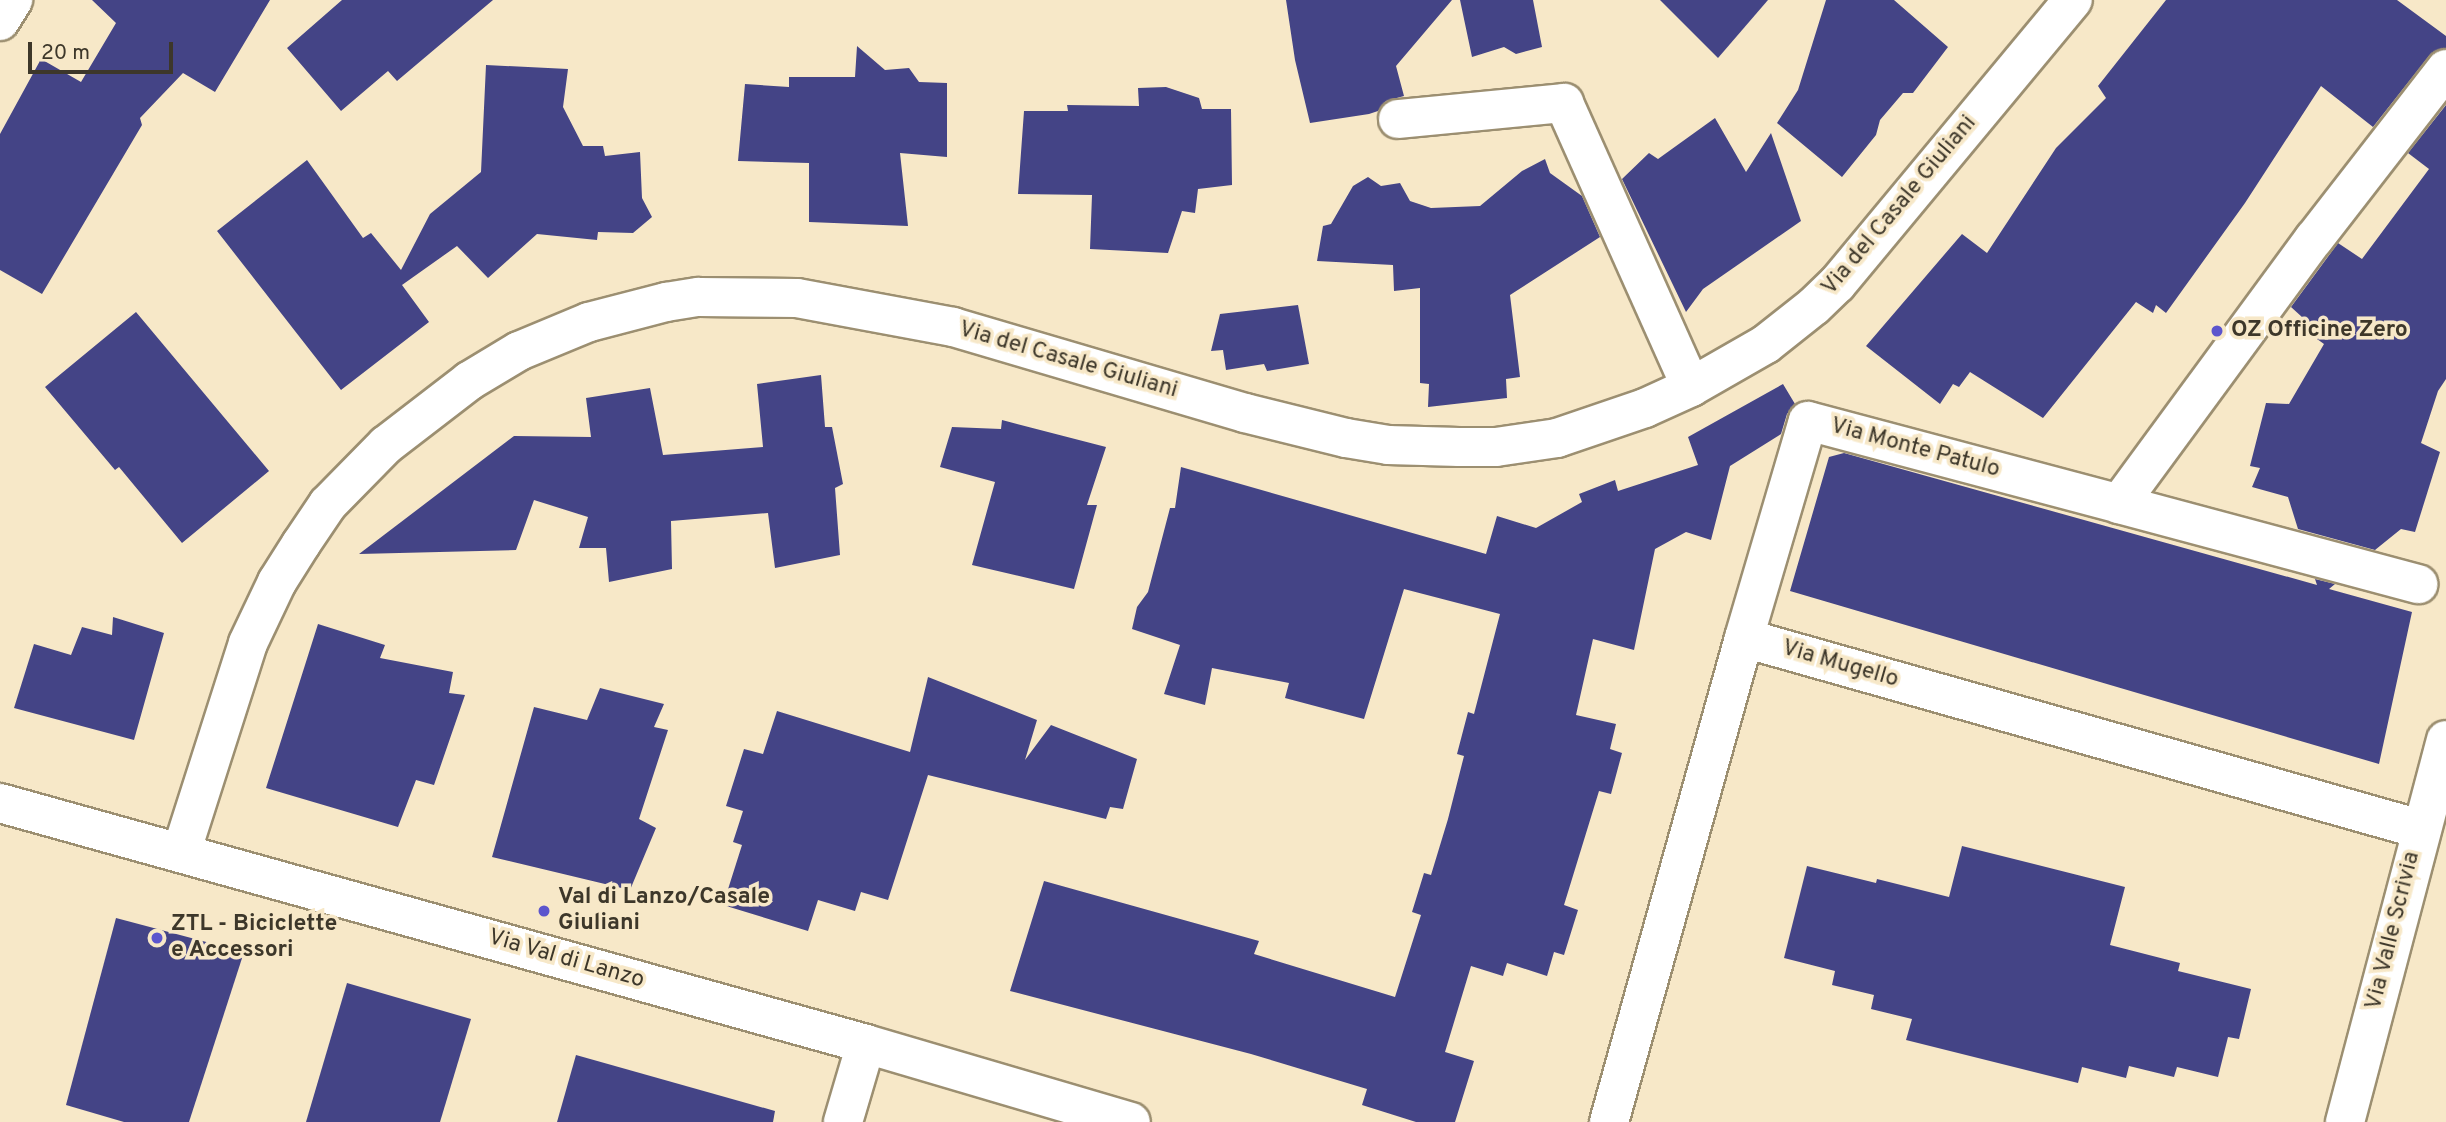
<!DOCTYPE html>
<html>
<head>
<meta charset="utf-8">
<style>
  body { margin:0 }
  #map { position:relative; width:2446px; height:1122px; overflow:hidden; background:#f7e8c8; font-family:Overpass,sans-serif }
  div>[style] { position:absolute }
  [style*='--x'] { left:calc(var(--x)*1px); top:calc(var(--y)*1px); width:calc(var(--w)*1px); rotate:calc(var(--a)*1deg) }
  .building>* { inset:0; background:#444486 }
  .roads { filter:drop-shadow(2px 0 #9c8f71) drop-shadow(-2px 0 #9c8f71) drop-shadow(0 2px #9c8f71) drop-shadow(0 -2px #9c8f71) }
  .street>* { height:38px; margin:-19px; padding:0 19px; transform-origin:19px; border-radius:19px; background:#fff }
  .secondary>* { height:38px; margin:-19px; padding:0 19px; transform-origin:19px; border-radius:19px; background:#fff }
  .dots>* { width:19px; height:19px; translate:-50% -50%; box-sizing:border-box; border:4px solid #f7e8c8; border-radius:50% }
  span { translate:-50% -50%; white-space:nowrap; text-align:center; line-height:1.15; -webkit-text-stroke:7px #f7e8c8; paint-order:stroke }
  .street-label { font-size:23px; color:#3d372a }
  .poi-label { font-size:23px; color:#3d372a; font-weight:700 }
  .left { translate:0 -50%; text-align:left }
  .scale { position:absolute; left:28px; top:42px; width:145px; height:32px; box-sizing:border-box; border:4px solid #3d372a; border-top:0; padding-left:9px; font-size:21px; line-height:24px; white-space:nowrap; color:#3d372a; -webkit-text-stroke:5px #f7e8c8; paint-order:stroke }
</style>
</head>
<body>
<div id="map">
  <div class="building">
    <i style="clip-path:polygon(92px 0,270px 0,215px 92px,183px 73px,140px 118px,142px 125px,42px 294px,0 270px,0 134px,41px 59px,81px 82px,116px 23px)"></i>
    <i style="clip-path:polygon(342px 0,493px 0,397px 81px,388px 71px,341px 111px,287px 48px)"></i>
    <i style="clip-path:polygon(1286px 0,1452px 0,1396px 66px,1404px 96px,1386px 101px,1378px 111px,1369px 114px,1310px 123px,1295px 60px)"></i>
    <i style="clip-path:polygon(1460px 0,1533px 0,1542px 47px,1516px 54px,1504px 47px,1472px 57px)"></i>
    <i style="clip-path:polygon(1660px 0,1768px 0,1718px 58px)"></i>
    <i style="clip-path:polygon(1826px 0,1894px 0,1948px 47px,1913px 93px,1903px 93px,1880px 120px,1876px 135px,1842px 177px,1777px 123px,1798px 90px)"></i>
    <i style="clip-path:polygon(2166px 0,2397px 0,2446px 36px,2446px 48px,2429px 56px,2373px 127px,2321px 86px,2245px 203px,2166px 313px,2156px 305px,2153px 313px,2136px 302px,2043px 418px,1970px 372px,1959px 387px,1953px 384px,1940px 404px,1866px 346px,1962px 234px,1987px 253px,2056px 148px,2106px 98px,2098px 86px)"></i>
    <i style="clip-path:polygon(857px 46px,885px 70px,909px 68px,919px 82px,947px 83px,947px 157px,900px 153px,908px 226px,809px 222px,809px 163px,738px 161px,745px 84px,789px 87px,789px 77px,855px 77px)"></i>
    <i style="clip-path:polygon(486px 65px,568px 69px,563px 107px,583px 146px,603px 146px,605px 156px,640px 152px,642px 198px,652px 217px,633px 233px,598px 232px,597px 240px,537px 234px,488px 278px,457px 246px,402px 285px,429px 322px,341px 390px,217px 231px,307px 160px,363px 238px,371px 233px,401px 270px,430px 214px,481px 172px)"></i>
    <i style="clip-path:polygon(1166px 87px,1199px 98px,1202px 109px,1231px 109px,1232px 185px,1198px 189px,1195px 213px,1182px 211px,1168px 253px,1090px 249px,1092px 195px,1018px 194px,1024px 111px,1068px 111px,1067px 105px,1139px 106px,1138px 88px)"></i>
    <i style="clip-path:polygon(2446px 105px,2446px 379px,2438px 391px,2421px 443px,2440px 452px,2415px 532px,2401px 529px,2375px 550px,2298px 529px,2288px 497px,2252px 487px,2260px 468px,2250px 466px,2266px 403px,2289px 404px,2324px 344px,2296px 324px,2302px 317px,2291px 307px,2338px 243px,2362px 259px,2429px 169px,2408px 153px)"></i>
    <i style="clip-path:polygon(1715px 118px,1746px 172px,1771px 133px,1801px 221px,1703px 289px,1686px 312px,1622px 179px,1649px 153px,1658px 159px)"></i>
    <i style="clip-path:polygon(1545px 159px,1550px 173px,1582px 196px,1600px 237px,1510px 295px,1520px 377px,1506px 379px,1507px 398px,1428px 407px,1429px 384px,1420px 383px,1420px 288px,1394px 291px,1393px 265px,1317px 261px,1323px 226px,1331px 224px,1353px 186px,1368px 177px,1381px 186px,1400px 183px,1410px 201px,1431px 208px,1480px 206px,1522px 171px)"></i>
    <i style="clip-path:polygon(1298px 305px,1309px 364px,1267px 371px,1264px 364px,1226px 370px,1223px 350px,1211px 351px,1220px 314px)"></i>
    <i style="clip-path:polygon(136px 312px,269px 471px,182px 543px,119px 467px,115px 470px,45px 387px)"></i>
    <i style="clip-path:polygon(821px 375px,825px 427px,832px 427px,843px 484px,835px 488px,840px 555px,775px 568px,768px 513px,671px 521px,672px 569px,609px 582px,606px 548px,579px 548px,588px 517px,534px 500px,516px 550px,359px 554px,514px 436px,591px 437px,586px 398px,650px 388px,663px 455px,763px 447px,757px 384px)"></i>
    <i style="clip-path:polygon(1783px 384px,1795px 404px,1787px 414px,1781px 434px,1730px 466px,1711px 540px,1686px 532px,1655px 549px,1634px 650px,1593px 639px,1576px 715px,1616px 724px,1610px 749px,1622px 753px,1611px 794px,1599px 791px,1564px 905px,1578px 910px,1564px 955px,1554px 952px,1547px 976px,1507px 963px,1503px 976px,1471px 966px,1445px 1052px,1474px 1061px,1455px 1122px,1416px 1122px,1362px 1105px,1367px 1089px,1251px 1054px,1010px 991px,1044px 881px,1259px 941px,1254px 954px,1395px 997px,1421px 915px,1412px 912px,1424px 873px,1431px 875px,1448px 819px,1464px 756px,1457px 754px,1468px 712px,1474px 714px,1500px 614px,1404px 589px,1364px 719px,1285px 698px,1289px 683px,1212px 668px,1205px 705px,1164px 694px,1180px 645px,1132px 629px,1137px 607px,1148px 592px,1170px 508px,1175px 508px,1181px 467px,1486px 554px,1497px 516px,1536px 528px,1582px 502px,1579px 494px,1615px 480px,1618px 491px,1698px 465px,1688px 437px)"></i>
    <i style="clip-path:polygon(1002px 420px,1106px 447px,1087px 505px,1097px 505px,1074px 589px,972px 565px,995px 482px,940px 467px,952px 427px,1001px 429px)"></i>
    <i style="clip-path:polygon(1844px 453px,2317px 585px,2315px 579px,2335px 584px,2329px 589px,2412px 612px,2379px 764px,1790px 591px,1829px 457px)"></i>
    <i style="clip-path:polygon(113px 617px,164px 633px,134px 740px,14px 708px,34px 644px,71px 655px,82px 627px,112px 635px)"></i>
    <i style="clip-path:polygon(318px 624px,385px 645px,380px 658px,453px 672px,449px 693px,465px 695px,434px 785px,416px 780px,398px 827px,266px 788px)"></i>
    <i style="clip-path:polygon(928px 677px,1037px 720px,1025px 760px,1051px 725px,1137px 759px,1123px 809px,1110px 807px,1106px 819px,928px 775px,888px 900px,861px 892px,855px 911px,818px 900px,808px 931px,723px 905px,742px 845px,733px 842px,743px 811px,726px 806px,744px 749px,763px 754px,777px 711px,910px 752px)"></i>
    <i style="clip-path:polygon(600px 688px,664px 704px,654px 727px,668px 730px,639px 819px,656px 828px,630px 890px,492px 857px,534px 707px,587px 720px)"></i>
    <i style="clip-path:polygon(1962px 846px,2125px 887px,2110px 945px,2180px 963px,2178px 971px,2251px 989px,2239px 1039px,2228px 1037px,2218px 1077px,2177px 1067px,2174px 1077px,2129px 1066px,2126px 1078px,2082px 1067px,2078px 1083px,1906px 1040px,1912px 1019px,1871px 1009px,1874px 995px,1832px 985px,1835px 971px,1784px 958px,1807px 866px,1876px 883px,1877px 879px,1949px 897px)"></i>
    <i style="clip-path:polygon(116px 918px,244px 952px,189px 1122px,124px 1122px,66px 1105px)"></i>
    <i style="clip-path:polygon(347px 983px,471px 1019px,440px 1122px,306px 1122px)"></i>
    <i style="clip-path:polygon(576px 1055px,775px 1111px,773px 1122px,557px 1122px)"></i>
  </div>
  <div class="roads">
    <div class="street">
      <i style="--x:0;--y:21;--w:25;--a:-58"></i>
      <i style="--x:1398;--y:119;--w:167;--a:-5.5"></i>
      <i style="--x:1564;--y:103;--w:311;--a:65.9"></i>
      <i style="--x:2119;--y:504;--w:310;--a:15"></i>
      <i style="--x:1744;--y:638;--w:226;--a:-73.6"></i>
      <i style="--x:1808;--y:421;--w:322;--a:14.9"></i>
      <i style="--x:2119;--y:504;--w:329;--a:-53.7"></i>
      <i style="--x:2314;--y:239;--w:215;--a:-52.2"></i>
      <i style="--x:181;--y:853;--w:220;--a:-72.3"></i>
      <i style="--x:248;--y:643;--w:68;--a:-64.6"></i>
      <i style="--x:277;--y:582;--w:45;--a:-57.7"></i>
      <i style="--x:301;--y:544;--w:48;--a:-56"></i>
      <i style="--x:328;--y:504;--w:83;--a:-45.5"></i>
      <i style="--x:386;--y:445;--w:105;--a:-37.6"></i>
      <i style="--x:469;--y:381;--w:58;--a:-31"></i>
      <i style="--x:519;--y:351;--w:76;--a:-22.5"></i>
      <i style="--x:589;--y:322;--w:80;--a:-14.6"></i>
      <i style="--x:666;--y:302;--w:33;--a:-9"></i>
      <i style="--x:699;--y:297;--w:98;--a:0.6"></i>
      <i style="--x:797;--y:298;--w:159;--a:10.5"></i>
      <i style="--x:953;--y:327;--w:304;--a:16.4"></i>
      <i style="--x:1245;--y:413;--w:104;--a:13.9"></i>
      <i style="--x:1346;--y:438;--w:43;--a:9.5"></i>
      <i style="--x:1388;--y:445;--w:71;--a:1.6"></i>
      <i style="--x:1459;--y:447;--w:37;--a:0"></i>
      <i style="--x:1496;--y:447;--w:62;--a:-8.4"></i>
      <i style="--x:1557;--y:438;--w:93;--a:-18.8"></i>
      <i style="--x:1645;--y:408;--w:51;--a:-24.5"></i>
      <i style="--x:1691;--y:387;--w:86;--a:-29.8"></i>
      <i style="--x:1766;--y:344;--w:61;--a:-38.4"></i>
      <i style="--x:1814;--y:306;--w:32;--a:-44"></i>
      <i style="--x:1837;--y:284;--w:369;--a:-50.3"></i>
      <i style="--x:843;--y:1122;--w:81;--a:-73.6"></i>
      <i style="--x:1609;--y:1122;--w:502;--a:-74.41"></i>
      <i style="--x:1744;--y:638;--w:702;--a:15.78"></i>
      <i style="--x:2345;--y:1122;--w:395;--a:-75.2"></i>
    </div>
    <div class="secondary">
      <i style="--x:0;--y:803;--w:899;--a:15.55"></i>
      <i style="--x:866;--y:1044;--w:276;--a:16.4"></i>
    </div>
  </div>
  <div class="dots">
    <i style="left:2217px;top:331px;background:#5c55cd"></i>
    <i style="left:544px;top:911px;background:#5c55cd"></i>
    <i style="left:157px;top:938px;background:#5c55cd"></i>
  </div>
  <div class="street-label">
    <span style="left:1900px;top:206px;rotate:-50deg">Via del Casale Giuliani</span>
    <span style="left:1068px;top:361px;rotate:16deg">Via del Casale Giuliani</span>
    <span style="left:1915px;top:449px;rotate:15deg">Via Monte Patulo</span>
    <span style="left:1840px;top:665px;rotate:16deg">Via Mugello</span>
    <span style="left:2394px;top:931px;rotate:-76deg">Via Valle Scrivia</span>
    <span style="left:566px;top:960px;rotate:16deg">Via Val di Lanzo</span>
  </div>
  <div class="poi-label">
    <span class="left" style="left:2231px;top:331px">OZ Officine Zero</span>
    <span class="left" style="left:558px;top:911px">Val di Lanzo/Casale<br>Giuliani</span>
    <span class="left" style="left:171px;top:938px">ZTL - Biciclette<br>e Accessori</span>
  </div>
  <div class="scale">20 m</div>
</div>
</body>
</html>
